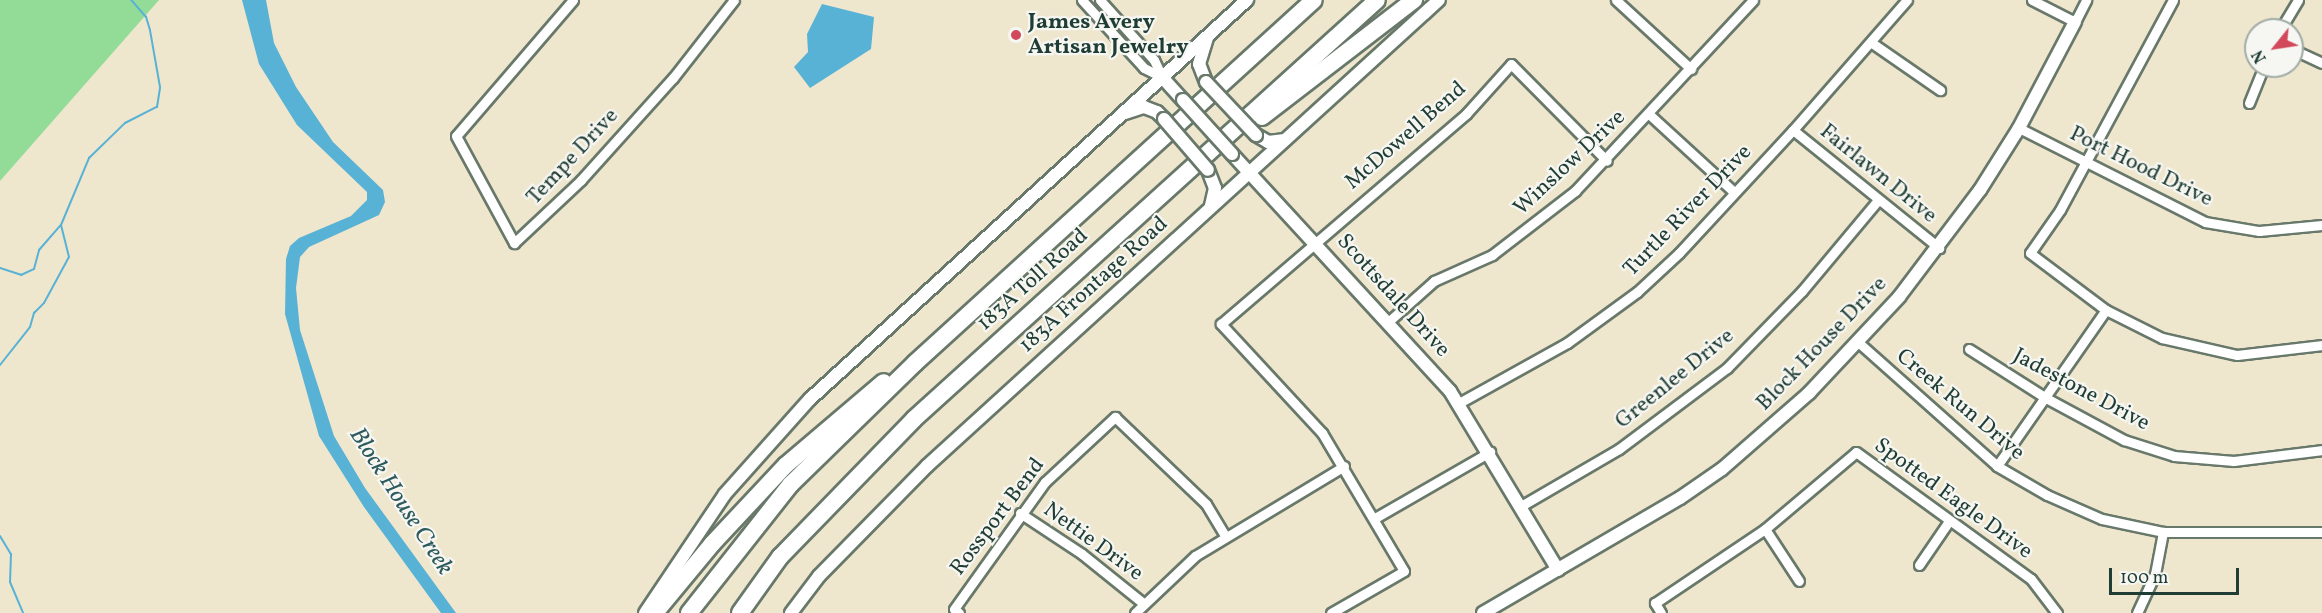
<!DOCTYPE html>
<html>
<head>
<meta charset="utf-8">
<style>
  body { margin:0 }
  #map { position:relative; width:2322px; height:613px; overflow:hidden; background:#efe6ce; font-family:Vollkorn,serif }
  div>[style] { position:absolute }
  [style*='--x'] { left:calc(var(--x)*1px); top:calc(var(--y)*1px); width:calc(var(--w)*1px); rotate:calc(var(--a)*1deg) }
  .green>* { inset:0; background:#93dc97 }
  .water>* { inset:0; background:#57b2d5 }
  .stream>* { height:2px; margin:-1px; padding:0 1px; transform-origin:1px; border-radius:1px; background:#57b2d5 }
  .roads { filter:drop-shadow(2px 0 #68786a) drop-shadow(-2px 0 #68786a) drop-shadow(0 2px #68786a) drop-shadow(0 -2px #68786a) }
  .street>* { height:9px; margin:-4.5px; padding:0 4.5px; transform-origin:4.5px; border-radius:4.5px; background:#fff }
  .secondary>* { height:12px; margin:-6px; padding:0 6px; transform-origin:6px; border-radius:6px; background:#fff }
  .highway>* { height:16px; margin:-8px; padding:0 8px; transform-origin:8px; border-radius:8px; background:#fff }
  .bridges { filter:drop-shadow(2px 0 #68786a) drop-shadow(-2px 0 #68786a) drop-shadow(0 2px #68786a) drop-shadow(0 -2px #68786a) }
  .secondary-bridge>* { height:12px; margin:-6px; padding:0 6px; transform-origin:6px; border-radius:6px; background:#fff }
  .dots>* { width:16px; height:16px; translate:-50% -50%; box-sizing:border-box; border:3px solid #f6f6f2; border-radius:50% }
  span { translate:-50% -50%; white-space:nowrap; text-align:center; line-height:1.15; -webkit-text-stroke:4.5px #f6f6f2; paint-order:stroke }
  .poi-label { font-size:22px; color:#1f3d34; font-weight:700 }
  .left { translate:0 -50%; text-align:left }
  .street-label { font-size:22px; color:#1f3d34 }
  .water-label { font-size:24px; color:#2d5a5c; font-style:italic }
  .north { position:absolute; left:2244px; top:18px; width:60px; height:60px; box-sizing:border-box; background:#f6f6f2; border:2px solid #a0aca6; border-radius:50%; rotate:240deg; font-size:16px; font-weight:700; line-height:24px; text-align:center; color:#1f3d34 }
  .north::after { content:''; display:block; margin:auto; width:21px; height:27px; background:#d1495b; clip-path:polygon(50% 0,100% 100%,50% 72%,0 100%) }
  .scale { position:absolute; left:2109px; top:568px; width:130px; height:27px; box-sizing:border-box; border:3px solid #1f3d34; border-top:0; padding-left:8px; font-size:18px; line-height:21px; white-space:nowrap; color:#1f3d34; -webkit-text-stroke:4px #f6f6f2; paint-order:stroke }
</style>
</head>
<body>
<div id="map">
  <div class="green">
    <i style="clip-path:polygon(0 0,159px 0,0 181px)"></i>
  </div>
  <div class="water">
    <i style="clip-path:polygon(242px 0,266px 0,274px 43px,296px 87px,333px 142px,383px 190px,385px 202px,379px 215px,309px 247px,300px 257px,296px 288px,300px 330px,334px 436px,365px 488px,456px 613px,441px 613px,364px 507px,319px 436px,285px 314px,286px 259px,290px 246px,299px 238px,351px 216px,367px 200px,367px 192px,297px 125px,259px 64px)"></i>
    <i style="clip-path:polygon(822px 4px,874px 17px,871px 49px,810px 88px,794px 67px,808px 52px,807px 34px)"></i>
  </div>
  <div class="stream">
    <i style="--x:0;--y:268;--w:22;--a:18"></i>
    <i style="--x:21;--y:275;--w:14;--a:-25"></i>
    <i style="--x:34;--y:269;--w:20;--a:-75"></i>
    <i style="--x:39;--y:250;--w:33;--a:-49"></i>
    <i style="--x:61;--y:225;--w:73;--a:-67.3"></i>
    <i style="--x:89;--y:158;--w:50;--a:-44.2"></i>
    <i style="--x:125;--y:123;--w:36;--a:-27"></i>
    <i style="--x:157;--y:107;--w:20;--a:-81"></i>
    <i style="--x:160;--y:87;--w:58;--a:-100"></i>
    <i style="--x:150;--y:30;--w:14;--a:-107"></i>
    <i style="--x:146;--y:17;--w:23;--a:-131"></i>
    <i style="--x:0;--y:365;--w:48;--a:-51.7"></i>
    <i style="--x:30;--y:327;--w:15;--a:-74"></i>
    <i style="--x:34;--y:313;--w:14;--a:-45"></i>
    <i style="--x:44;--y:303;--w:52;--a:-61.5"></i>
    <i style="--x:69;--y:257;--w:32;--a:-104"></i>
    <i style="--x:0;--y:536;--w:21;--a:59"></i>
    <i style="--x:11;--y:554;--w:28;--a:92"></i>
    <i style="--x:10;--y:582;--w:34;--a:67"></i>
  </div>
  <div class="roads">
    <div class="street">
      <i style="--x:573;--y:0;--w:179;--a:130.7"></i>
      <i style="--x:456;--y:136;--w:122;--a:61.5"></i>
      <i style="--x:514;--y:243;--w:92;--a:-43.2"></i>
      <i style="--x:581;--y:180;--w:137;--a:-48"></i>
      <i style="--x:673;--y:78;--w:99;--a:-52"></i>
      <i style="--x:1082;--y:0;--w:92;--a:47.6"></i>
      <i style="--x:1144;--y:68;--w:20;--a:27"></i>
      <i style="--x:1100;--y:0;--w:81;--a:48"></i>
      <i style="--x:1154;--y:60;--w:19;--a:65"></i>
      <i style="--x:1616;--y:0;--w:102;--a:42.6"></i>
      <i style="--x:2032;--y:0;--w:48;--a:27.1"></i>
      <i style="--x:2075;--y:22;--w:25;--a:-63"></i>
      <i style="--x:2173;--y:0;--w:238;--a:118.3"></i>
      <i style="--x:2060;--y:210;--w:52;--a:124.9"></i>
      <i style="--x:2030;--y:253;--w:95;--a:36.9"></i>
      <i style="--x:2106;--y:310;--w:63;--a:26.6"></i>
      <i style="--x:2162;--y:338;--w:77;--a:12.8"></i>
      <i style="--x:2237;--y:355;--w:86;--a:-6.7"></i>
      <i style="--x:2280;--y:30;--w:35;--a:-59"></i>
      <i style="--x:1872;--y:43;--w:83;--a:34.7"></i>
      <i style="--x:2292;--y:49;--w:33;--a:25"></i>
      <i style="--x:2249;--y:103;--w:40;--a:-68"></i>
      <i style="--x:1650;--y:115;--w:114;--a:42.5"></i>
      <i style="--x:2019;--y:128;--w:208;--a:26.8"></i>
      <i style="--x:2205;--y:222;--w:55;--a:9.5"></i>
      <i style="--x:2259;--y:231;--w:63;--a:-5.4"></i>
      <i style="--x:1793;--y:130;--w:188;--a:38.9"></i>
      <i style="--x:1388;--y:322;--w:62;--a:-41.7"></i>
      <i style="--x:1434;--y:281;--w:64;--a:-24.1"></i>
      <i style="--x:1492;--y:255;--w:105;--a:-37.6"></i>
      <i style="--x:1575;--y:191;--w:261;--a:-47"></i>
      <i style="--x:1858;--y:342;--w:186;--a:41.7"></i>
      <i style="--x:1997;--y:466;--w:58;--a:30.1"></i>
      <i style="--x:2047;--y:495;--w:60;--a:23.6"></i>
      <i style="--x:2102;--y:519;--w:62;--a:12"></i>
      <i style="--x:2163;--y:532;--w:159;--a:0"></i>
      <i style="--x:1969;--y:349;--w:91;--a:32.5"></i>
      <i style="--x:2046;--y:398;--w:89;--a:28.3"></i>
      <i style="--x:2124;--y:440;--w:52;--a:17.7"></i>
      <i style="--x:2174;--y:456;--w:60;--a:4.8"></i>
      <i style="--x:2234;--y:461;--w:89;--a:-7.1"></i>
      <i style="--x:1459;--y:403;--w:124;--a:-29.1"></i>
      <i style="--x:1567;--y:343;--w:87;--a:-36.1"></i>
      <i style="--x:1637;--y:292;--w:57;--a:-42.9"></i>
      <i style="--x:1679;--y:253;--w:168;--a:-47.2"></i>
      <i style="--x:1793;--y:130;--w:173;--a:-48.8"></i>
      <i style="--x:1997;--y:466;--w:190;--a:-55.1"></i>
      <i style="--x:1521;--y:506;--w:113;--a:-30.2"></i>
      <i style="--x:1619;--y:449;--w:135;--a:-36.9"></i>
      <i style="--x:1727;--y:368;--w:107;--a:-45.8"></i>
      <i style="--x:1802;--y:291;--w:119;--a:-50.1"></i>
      <i style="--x:1020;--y:513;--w:74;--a:33.5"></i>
      <i style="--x:1082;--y:554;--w:78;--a:38.8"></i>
      <i style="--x:1375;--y:518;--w:133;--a:-29.9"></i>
      <i style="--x:1765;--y:529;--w:62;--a:56.8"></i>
      <i style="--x:1919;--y:565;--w:53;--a:-55.7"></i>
      <i style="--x:959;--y:613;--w:6;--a:-141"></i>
      <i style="--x:954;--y:609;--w:156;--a:-54.4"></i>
      <i style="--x:1045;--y:482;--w:96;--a:-42.9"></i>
      <i style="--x:1115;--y:417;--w:126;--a:43.7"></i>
      <i style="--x:1206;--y:504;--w:37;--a:59"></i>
      <i style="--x:1135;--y:613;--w:83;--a:-43.5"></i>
      <i style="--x:1195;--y:556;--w:174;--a:-31.1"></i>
      <i style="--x:1331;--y:613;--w:84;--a:-29.9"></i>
      <i style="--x:1404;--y:571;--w:161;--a:-120.7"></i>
      <i style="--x:1322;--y:433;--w:149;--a:-132.8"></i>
      <i style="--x:1221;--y:324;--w:323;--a:-40.6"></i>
      <i style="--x:1466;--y:114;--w:67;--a:-48"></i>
      <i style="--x:1511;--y:64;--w:136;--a:45.3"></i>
      <i style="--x:1661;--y:613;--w:12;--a:-121"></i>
      <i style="--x:1655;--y:603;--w:133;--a:-33.9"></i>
      <i style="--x:1765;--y:529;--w:119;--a:-40.2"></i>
      <i style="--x:1856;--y:452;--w:216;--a:36"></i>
      <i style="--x:2031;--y:579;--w:43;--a:52.6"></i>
      <i style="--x:2137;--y:613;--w:43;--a:-65.2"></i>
      <i style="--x:2155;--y:574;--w:43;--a:-79.2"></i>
    </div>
    <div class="secondary">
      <i style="--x:1162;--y:77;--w:31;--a:48"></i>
      <i style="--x:1206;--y:82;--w:19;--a:-111"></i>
      <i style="--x:1199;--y:64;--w:28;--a:-73"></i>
      <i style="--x:1125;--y:113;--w:20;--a:-18"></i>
      <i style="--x:1144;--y:107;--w:14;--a:21"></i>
      <i style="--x:1157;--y:112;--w:10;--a:45"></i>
      <i style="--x:1256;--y:135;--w:14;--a:30"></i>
      <i style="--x:1268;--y:142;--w:17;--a:-7"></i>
      <i style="--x:1232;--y:154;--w:322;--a:47.4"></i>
      <i style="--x:1450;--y:391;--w:209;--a:58.9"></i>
      <i style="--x:1208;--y:170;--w:19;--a:69"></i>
      <i style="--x:1215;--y:188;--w:18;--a:103"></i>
      <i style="--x:645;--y:613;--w:143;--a:-56.1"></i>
      <i style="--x:725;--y:494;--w:127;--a:-48.2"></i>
      <i style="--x:810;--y:399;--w:592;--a:-42.4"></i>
      <i style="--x:791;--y:613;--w:46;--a:-52.9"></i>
      <i style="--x:819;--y:576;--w:154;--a:-45.5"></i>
      <i style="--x:927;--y:466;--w:692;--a:-42.31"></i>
      <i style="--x:1483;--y:613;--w:228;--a:-30.3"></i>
      <i style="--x:1680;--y:498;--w:51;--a:-34.6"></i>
      <i style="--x:1722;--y:469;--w:116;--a:-41.1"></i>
      <i style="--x:1809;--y:393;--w:132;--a:-46.8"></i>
      <i style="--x:1899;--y:297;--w:134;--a:-52.9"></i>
      <i style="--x:1980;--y:190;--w:73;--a:-57.8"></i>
      <i style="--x:2019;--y:128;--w:120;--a:-62.2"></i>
    </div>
    <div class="highway">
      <i style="--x:1262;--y:117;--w:192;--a:-37.6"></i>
      <i style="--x:655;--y:613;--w:89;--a:-50.4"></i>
      <i style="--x:712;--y:544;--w:108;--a:-46.9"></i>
      <i style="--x:786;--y:465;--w:128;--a:-40.3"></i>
      <i style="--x:689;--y:613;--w:164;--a:-51.7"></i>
      <i style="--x:791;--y:484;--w:173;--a:-44.3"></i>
      <i style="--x:915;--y:363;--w:539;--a:-42.3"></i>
      <i style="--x:740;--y:613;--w:69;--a:-54.5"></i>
      <i style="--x:780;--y:557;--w:192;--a:-45.8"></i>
      <i style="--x:914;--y:419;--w:624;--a:-42.14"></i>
    </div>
  </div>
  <div class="bridges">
    <div class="secondary-bridge">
      <i style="--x:1206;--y:82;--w:73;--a:46.7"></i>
      <i style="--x:1183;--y:100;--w:73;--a:47.8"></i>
      <i style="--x:1164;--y:119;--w:67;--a:49.2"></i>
    </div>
  </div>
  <div class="dots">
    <i style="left:1016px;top:35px;background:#d1495b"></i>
  </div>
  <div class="poi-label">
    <span class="left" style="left:1028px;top:35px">James Avery<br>Artisan Jewelry</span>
  </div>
  <div class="street-label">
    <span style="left:1406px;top:136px;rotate:-41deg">McDowell Bend</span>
    <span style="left:573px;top:157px;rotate:-47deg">Tempe Drive</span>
    <span style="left:1570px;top:163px;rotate:-43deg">Winslow Drive</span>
    <span style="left:2141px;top:167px;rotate:26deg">Port Hood Drive</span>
    <span style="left:1878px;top:174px;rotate:39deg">Fairlawn Drive</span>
    <span style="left:1688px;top:211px;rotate:-46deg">Turtle River Drive</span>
    <span style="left:1033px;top:280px;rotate:-42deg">183A Toll Road</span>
    <span style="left:1094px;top:285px;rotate:-42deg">183A Frontage Road</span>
    <span style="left:1393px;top:296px;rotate:48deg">Scottsdale Drive</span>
    <span style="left:1822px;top:344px;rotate:-46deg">Block House Drive</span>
    <span style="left:1675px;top:379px;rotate:-39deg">Greenlee Drive</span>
    <span style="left:2081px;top:390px;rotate:28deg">Jadestone Drive</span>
    <span style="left:1960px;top:405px;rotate:40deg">Creek Run Drive</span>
    <span style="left:1953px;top:499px;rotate:36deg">Spotted Eagle Drive</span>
    <span style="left:998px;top:517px;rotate:-53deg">Rossport Bend</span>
    <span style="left:1093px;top:542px;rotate:36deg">Nettie Drive</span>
  </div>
  <div class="water-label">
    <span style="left:400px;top:502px;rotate:57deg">Block House Creek</span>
  </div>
  <div class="north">N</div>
  <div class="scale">100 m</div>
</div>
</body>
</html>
